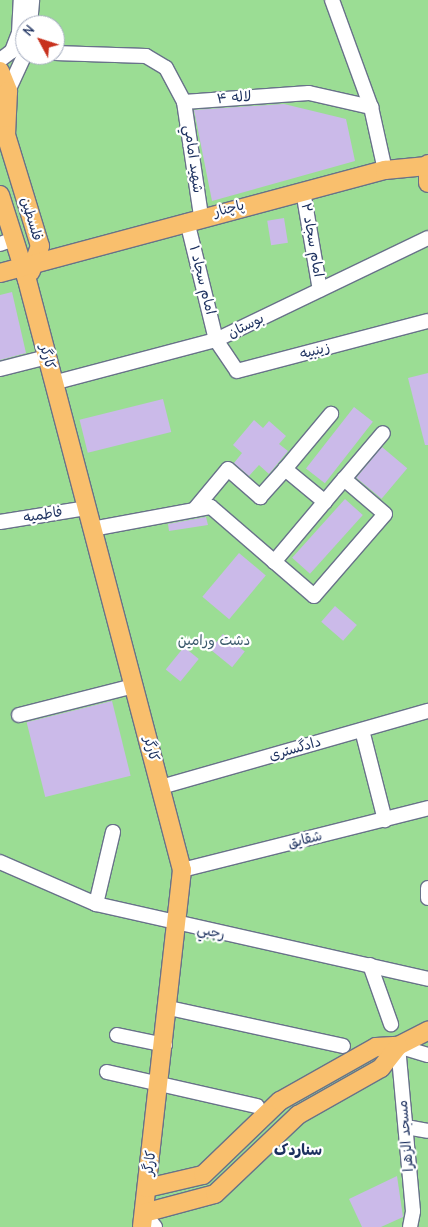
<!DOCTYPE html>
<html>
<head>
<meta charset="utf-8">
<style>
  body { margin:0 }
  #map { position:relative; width:428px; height:1227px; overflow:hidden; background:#f6edda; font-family:"Comic Neue","Playpen Sans Arabic",sans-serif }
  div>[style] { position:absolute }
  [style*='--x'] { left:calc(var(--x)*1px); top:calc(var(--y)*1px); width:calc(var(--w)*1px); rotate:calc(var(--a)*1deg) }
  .green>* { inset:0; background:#9bdd94 }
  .building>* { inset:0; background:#cbbae9; transform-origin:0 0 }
  .roads { filter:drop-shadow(1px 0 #687289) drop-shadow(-1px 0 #687289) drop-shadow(0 1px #687289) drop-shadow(0 -1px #687289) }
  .minor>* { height:14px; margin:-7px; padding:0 7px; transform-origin:7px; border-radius:7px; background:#fff }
  .major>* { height:18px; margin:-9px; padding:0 9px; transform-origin:9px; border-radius:9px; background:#f9bf6d }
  span { translate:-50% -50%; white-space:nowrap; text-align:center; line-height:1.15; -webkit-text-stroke:4.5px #fff; paint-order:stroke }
  .street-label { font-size:14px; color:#1b2f5e }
  .park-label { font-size:14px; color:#3b5a6c }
  .neighbourhood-label { font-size:15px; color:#1b2f5e; font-weight:700 }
  .north { position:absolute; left:15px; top:15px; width:50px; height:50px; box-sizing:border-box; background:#fff; border:1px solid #a4acbf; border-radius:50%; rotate:310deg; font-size:14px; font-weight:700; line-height:20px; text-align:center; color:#1b2f5e }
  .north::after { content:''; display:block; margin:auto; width:18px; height:22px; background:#c8321e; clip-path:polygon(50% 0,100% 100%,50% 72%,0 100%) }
</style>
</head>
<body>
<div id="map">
  <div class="green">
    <i style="clip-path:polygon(evenodd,0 0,428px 0,428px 1227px,0 1227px,0 0,25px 25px,55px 25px,55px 55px,25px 55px,25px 25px)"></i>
  </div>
  <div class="building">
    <i style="clip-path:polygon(284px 104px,346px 119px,355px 161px,212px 201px,194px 110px)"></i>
    <i style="left:284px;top:218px;width:25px;height:17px;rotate:81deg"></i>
    <i style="clip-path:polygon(12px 292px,26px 353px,0 360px,0 295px)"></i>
    <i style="clip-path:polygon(428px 373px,428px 445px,425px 445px,408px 378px)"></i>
    <i style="left:163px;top:399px;width:34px;height:86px;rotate:76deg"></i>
    <i style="left:354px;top:407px;width:24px;height:78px;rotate:38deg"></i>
    <i style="clip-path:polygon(254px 420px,263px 428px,269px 421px,286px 436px,279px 444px,288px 451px,269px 474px,259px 465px,249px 476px,234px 463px,242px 453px,233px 445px)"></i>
    <i style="left:382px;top:447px;width:33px;height:40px;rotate:40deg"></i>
    <i style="left:345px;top:499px;width:24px;height:79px;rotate:42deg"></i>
    <i style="clip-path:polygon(206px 517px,208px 525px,169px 531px,168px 524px)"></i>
    <i style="left:239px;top:553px;width:35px;height:57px;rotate:40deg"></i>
    <i style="left:335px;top:606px;width:29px;height:21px;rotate:41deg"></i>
    <i style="left:223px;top:634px;width:28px;height:20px;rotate:39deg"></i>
    <i style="left:184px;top:647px;width:19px;height:29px;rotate:39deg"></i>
    <i style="left:112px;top:701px;width:77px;height:88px;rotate:76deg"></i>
    <i style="clip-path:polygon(397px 1176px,403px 1217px,381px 1227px,362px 1227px,349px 1199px)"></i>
  </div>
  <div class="roads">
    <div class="minor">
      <i style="--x:332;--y:0;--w:114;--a:70"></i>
      <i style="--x:30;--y:25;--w:25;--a:-85"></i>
      <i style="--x:55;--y:53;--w:91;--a:1.9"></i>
      <i style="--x:146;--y:56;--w:23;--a:31"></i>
      <i style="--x:166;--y:68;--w:38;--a:62"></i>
      <i style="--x:184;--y:102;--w:125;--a:-4.1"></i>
      <i style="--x:309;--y:93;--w:64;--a:12.7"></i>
      <i style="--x:371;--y:107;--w:65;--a:77.5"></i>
      <i style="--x:0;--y:60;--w:15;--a:-37"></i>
      <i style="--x:12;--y:51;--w:19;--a:-69"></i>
      <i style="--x:19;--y:33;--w:33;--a:-87"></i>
      <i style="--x:8;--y:91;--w:41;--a:-65.3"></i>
      <i style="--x:184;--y:102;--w:115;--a:81.5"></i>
      <i style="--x:303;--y:191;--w:100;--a:80.3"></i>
      <i style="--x:187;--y:221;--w:122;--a:76.3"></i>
      <i style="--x:216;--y:340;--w:37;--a:56"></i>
      <i style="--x:237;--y:371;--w:197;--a:-14.7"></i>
      <i style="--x:0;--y:244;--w:15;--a:-20"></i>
      <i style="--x:0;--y:369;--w:49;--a:-14.3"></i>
      <i style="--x:53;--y:383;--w:169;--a:-14.8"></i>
      <i style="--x:216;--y:340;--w:235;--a:-25.7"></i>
      <i style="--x:325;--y:502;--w:52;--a:-140.5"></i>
      <i style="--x:285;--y:469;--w:72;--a:-50.1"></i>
      <i style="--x:194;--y:510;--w:53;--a:-50.3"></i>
      <i style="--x:228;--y:469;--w:43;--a:41.2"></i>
      <i style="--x:260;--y:497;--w:38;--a:-48"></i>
      <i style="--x:0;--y:522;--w:87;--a:-9.2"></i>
      <i style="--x:92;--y:529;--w:121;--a:-10.5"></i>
      <i style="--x:211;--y:507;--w:136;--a:40.8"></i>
      <i style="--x:314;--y:596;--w:108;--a:-49.1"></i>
      <i style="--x:385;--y:514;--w:54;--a:-139.5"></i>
      <i style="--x:344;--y:479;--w:60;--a:-49.7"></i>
      <i style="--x:274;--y:562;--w:109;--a:-49.9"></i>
      <i style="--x:19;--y:715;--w:119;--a:-14.2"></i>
      <i style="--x:362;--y:730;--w:93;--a:75.7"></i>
      <i style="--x:161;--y:787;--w:278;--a:-15.9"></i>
      <i style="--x:0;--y:862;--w:105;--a:23.6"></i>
      <i style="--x:96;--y:904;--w:340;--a:12.7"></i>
      <i style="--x:182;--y:870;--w:254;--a:-14.1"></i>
      <i style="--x:428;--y:888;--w:10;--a:90"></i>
      <i style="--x:96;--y:904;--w:74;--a:-76.7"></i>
      <i style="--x:370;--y:965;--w:63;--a:70.4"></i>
      <i style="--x:169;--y:1008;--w:178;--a:12.3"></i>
      <i style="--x:117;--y:1035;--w:49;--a:11.8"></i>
      <i style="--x:107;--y:1072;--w:154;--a:12.8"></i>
      <i style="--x:406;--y:1127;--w:22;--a:10"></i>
      <i style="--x:144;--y:1213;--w:18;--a:52"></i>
      <i style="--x:410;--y:1227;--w:16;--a:-79"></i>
      <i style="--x:413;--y:1211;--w:166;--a:-95.2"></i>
      <i style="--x:398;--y:1046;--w:31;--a:17"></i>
    </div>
    <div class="major">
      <i style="--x:0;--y:71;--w:22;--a:68"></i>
      <i style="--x:8;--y:91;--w:44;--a:92.6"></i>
      <i style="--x:6;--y:135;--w:116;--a:73"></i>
      <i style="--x:40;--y:246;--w:27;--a:110"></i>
      <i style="--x:428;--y:164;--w:19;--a:90"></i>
      <i style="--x:0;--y:195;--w:89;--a:72.4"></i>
      <i style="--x:27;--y:280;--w:610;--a:75.28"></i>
      <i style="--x:182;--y:870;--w:359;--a:96.4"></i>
      <i style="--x:0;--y:273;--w:399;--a:-15"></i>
      <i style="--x:385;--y:170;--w:42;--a:-5.4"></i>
      <i style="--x:147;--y:1188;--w:57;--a:-13.1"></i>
      <i style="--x:203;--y:1175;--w:107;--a:-43.9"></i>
      <i style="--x:280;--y:1101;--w:110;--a:-29.4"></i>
      <i style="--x:376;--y:1047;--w:22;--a:-3"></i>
      <i style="--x:398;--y:1046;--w:34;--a:-27"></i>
      <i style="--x:144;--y:1213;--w:73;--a:-15"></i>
      <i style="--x:215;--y:1194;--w:115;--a:-43.6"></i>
      <i style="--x:298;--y:1115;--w:95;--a:-29.5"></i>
      <i style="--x:381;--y:1068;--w:28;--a:-52"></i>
    </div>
  </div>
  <div class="street-label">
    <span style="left:234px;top:98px;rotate:-4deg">لاله ۴</span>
    <span style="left:193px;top:159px;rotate:82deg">شهيد امامي</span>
    <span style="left:229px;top:209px;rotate:-14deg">پاچنار</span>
    <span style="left:31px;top:219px;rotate:73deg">فلسطین</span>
    <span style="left:312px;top:240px;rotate:80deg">امام سجاد ۲</span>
    <span style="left:202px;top:280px;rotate:76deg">امام سجاد ۱</span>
    <span style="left:246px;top:326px;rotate:-26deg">بوستان</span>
    <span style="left:315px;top:351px;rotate:-15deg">زينبيه</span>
    <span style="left:47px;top:357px;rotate:75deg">کارگر</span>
    <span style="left:43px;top:515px;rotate:-9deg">فاطميه</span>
    <span style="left:151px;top:749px;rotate:75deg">کارگر</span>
    <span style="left:295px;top:749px;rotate:-16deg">دادگستری</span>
    <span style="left:305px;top:840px;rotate:-14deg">شقايق</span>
    <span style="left:211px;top:932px;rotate:12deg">رجبي</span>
    <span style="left:406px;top:1136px;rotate:-95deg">مسجد الزهرا</span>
    <span style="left:150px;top:1163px;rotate:-83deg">کارگر</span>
  </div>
  <div class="park-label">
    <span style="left:214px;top:641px">دشت ورامین</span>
  </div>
  <div class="neighbourhood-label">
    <span style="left:298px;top:1151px">سناردک</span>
  </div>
  <div class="north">N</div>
</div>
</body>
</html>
